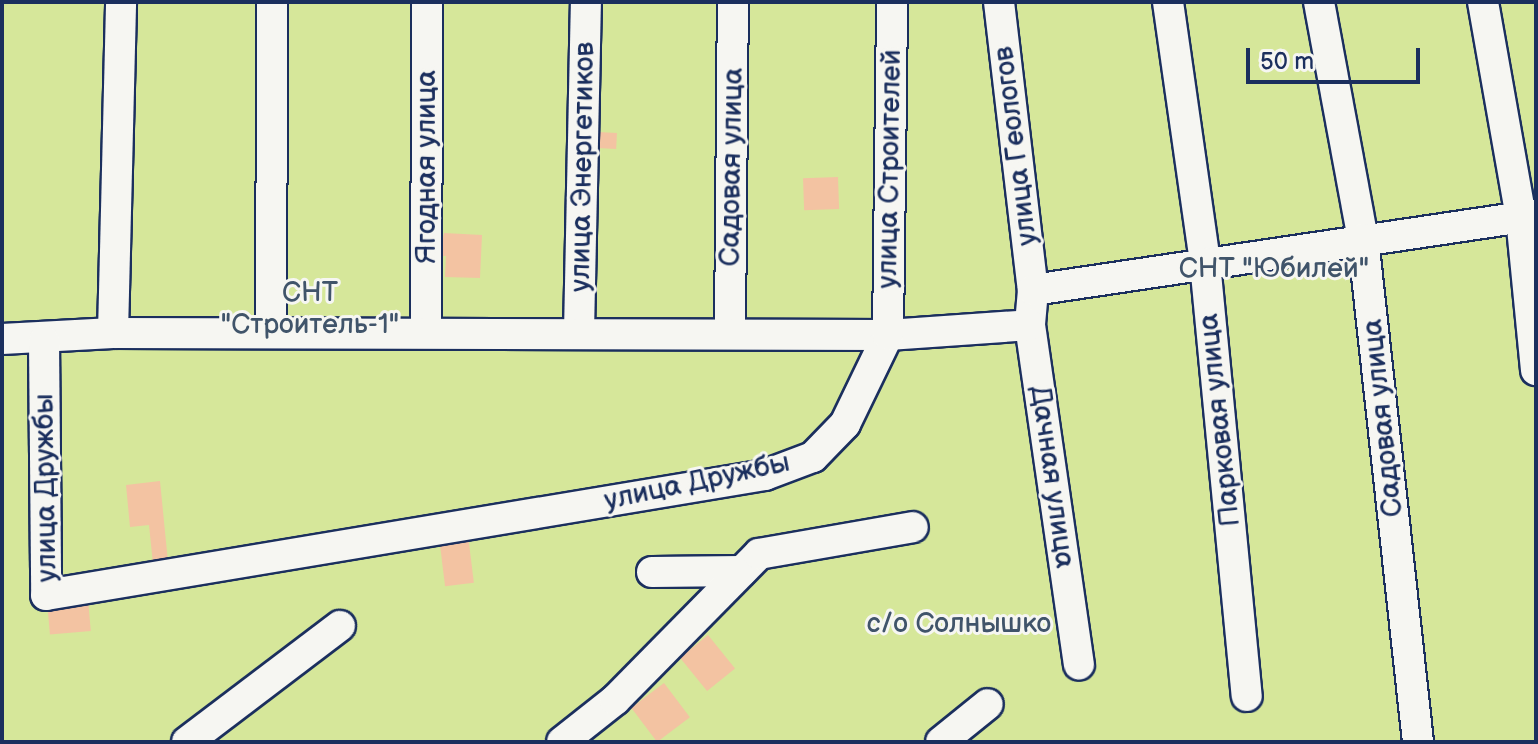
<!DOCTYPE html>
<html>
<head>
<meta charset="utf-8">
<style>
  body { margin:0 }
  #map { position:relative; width:1538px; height:744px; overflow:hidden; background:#f5e7da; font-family:"Balsamiq Sans",sans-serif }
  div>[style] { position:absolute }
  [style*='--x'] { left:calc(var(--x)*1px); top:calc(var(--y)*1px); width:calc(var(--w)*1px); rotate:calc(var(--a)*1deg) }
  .green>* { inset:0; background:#d6e79a; transform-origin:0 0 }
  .building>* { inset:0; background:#f3c3a2; transform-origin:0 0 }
  .roads { filter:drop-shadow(2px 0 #1b2f5e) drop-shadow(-2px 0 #1b2f5e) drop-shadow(0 2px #1b2f5e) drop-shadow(0 -2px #1b2f5e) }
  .minor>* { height:30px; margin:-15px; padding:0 15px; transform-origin:15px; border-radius:15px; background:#f6f6f2 }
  span { translate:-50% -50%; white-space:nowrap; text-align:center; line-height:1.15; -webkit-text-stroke:6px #f6f6f2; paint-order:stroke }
  .street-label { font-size:28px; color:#1b2f5e }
  .park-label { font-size:28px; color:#40546a }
  .frame { position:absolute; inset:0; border:4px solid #1b2f5e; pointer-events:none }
  .scale { position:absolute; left:1246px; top:48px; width:174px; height:36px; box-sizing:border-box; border:4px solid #1b2f5e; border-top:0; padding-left:10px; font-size:24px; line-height:28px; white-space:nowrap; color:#1b2f5e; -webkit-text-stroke:6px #f6f6f2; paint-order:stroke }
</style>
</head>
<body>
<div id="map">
  <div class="green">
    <i style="left:2px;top:2px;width:1534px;height:740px"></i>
  </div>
  <div class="building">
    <i style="left:598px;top:132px;width:19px;height:16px;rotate:3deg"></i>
    <i style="left:838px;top:177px;width:32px;height:35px;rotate:88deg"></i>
    <i style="clip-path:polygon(444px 233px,482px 235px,480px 278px,445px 277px,446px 256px,439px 256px)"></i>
    <i style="clip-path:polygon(160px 481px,168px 562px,153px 564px,149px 525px,130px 527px,126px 485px)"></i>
    <i style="left:468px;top:535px;width:48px;height:29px;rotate:83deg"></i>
    <i style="left:88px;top:599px;width:32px;height:41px;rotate:85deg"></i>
    <i style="left:708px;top:635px;width:43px;height:36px;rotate:51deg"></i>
    <i style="left:664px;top:683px;width:43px;height:41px;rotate:53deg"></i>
  </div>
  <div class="roads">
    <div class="minor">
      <i style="--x:999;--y:2;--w:290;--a:83.3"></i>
      <i style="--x:1033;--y:290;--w:35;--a:95"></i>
      <i style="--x:1030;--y:325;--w:343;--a:81.8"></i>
      <i style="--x:1168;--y:2;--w:264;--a:81.9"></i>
      <i style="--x:1205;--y:263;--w:435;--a:84.5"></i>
      <i style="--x:1319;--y:2;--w:241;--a:79.5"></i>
      <i style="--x:1363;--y:239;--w:506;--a:83.76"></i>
      <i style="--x:1483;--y:2;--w:218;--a:80"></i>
      <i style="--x:1521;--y:217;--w:154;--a:84.4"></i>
      <i style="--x:1033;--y:290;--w:509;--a:-8.48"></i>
      <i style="--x:579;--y:332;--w:330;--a:-88.8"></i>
      <i style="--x:730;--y:332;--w:330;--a:-89.5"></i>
      <i style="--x:113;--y:333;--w:331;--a:-88.6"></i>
      <i style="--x:271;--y:333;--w:331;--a:-89.8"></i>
      <i style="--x:426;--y:333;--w:331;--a:-89.8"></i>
      <i style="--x:2;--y:339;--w:111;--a:-3.1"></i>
      <i style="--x:113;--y:333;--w:775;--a:0.15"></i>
      <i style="--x:888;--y:335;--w:142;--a:-4"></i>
      <i style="--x:44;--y:341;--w:254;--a:89.5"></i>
      <i style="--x:46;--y:595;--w:729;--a:-9.48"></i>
      <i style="--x:765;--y:475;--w:51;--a:-20.6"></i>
      <i style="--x:813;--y:457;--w:46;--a:-45.9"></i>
      <i style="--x:845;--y:424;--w:99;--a:-64.2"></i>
      <i style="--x:888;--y:335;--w:333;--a:-89.3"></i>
      <i style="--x:652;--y:572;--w:90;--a:-0.6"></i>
      <i style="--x:187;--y:742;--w:192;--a:-37.2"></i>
      <i style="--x:562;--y:742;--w:68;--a:-38.4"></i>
      <i style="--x:615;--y:700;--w:205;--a:-45.4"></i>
      <i style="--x:759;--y:554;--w:156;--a:-9.9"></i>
      <i style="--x:941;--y:742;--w:60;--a:-39"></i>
    </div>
  </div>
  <div class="street-label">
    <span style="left:1016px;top:146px;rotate:-97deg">улица Геологов</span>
    <span style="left:427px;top:167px;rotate:-90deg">Ягодная улица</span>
    <span style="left:583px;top:167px;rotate:-89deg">улица Энергетиков</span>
    <span style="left:732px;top:167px;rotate:-89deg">Садовая улица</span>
    <span style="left:890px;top:169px;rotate:-89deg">улица Строителей</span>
    <span style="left:1383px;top:418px;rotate:-96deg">Садовая улица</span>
    <span style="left:1220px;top:420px;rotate:-96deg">Парковая улица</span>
    <span style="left:1052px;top:477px;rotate:82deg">Дачная улица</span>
    <span style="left:697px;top:482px;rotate:-12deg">улица Дружбы</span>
    <span style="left:46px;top:488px;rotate:-91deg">улица Дружбы</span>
  </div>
  <div class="park-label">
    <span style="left:1274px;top:269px">СНТ "Юбилей"</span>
    <span style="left:310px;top:309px">СНТ<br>"Строитель-1"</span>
    <span style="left:959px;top:624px">с/о Солнышко</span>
  </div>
  <div class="frame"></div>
  <div class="scale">50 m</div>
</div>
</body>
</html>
